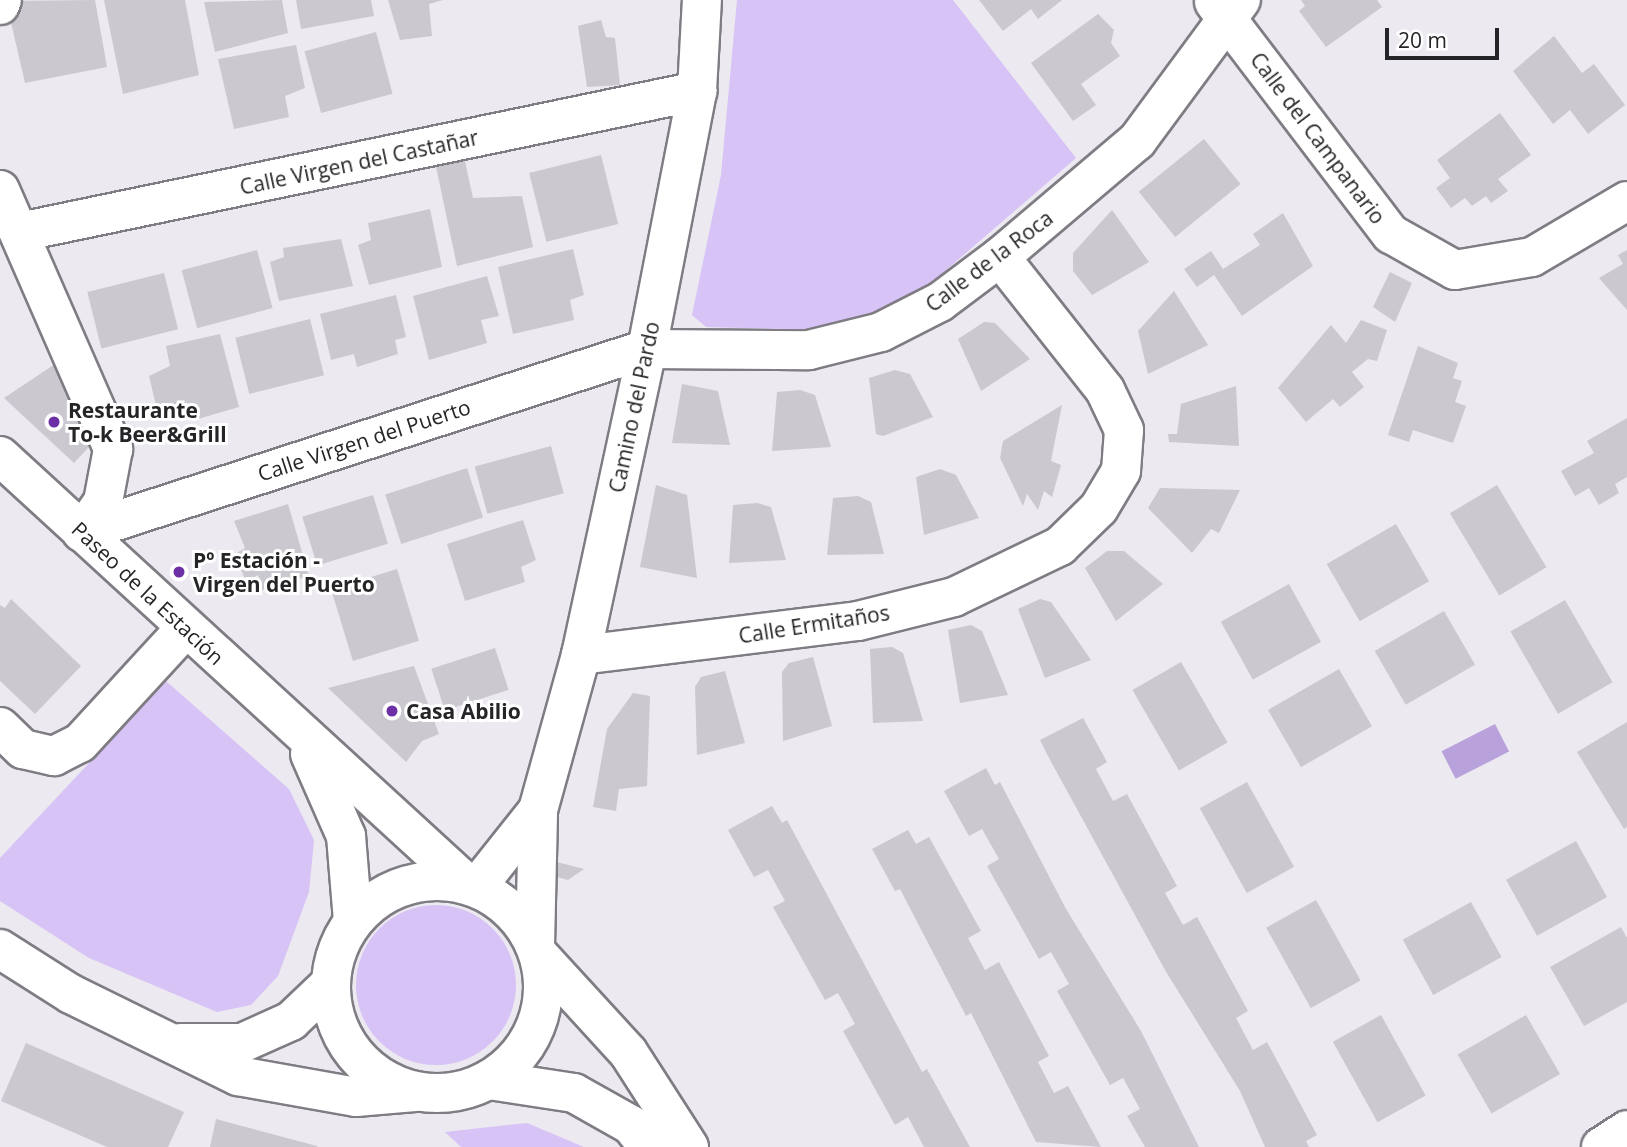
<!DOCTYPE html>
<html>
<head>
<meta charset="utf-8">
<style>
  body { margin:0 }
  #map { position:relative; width:1627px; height:1147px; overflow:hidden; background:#ece9f1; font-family:"Open Sans",sans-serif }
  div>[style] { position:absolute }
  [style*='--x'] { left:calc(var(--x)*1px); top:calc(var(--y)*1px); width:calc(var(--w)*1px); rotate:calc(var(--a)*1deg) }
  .green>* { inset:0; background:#d7c3f5 }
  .round { border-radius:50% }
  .water>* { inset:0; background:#b9a2db; transform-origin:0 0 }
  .building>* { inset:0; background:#cbc8d0; transform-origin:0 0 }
  .roads { filter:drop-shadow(2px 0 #7f7c83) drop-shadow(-2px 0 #7f7c83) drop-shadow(0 2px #7f7c83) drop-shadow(0 -2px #7f7c83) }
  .street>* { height:38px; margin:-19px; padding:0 19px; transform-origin:19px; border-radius:19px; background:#fff }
  .street>.ring { margin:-19px; padding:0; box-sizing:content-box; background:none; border:38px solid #fff; border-radius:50% }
  .dots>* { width:19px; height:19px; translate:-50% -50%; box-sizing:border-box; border:4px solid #fff; border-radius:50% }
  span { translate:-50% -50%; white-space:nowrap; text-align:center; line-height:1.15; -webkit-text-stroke:6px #fff; paint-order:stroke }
  .street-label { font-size:21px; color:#252427 }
  .poi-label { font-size:21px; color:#252427; font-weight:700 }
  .left { translate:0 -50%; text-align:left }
  .scale { position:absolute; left:1385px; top:28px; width:114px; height:32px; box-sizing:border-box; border:4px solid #252427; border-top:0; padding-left:9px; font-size:21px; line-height:24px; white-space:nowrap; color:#252427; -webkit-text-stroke:5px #fff; paint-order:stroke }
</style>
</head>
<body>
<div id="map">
  <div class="green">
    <i style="clip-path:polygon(737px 0,953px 0,1076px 158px,938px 277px,884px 312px,827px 330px,706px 327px,692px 315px,721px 175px)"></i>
    <i style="clip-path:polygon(166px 681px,289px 789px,314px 840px,309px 892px,278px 976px,251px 1005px,217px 1012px,89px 958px,0 901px,0 858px)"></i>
    <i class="round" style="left:356px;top:905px;width:160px;height:160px"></i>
    <i style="clip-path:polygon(527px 1123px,584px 1147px,461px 1147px,445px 1132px)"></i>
  </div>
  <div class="water">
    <i style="left:1495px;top:724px;width:31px;height:60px;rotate:63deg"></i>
  </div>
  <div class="building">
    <i style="clip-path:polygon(95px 0,107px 67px,25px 83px,6px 1px)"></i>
    <i style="clip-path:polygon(104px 0,185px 0,199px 75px,123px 94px)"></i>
    <i style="clip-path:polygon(282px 0,288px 33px,215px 52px,204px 2px)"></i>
    <i style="clip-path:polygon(296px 0,371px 0,374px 16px,301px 29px)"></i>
    <i style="clip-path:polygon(388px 0,443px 0,429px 4px,432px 36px,400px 40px)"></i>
    <i style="clip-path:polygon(979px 0,1062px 0,1038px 19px,1031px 9px,1003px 31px)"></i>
    <i style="clip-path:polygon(1301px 0,1377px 0,1382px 7px,1326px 47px,1299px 11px,1305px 6px)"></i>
    <i style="clip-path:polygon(1098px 14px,1114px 30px,1111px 43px,1120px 56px,1081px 84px,1096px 105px,1073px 121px,1031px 63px)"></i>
    <i style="clip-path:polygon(601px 20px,606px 37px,615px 38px,620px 85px,587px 87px,578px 26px)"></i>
    <i style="left:376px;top:32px;width:64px;height:74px;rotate:75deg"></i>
    <i style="clip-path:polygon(1554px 36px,1582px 73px,1594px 64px,1625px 105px,1588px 134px,1570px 110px,1553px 124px,1513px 71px)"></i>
    <i style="clip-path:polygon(296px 45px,305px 88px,285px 96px,289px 117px,234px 129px,218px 59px)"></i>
    <i style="clip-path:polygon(1500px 113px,1531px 155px,1498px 179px,1508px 191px,1491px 203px,1486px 196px,1472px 206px,1465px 198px,1451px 208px,1436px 188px,1450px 178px,1437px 160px)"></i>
    <i style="left:1204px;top:139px;width:58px;height:84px;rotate:51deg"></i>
    <i style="left:601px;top:155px;width:71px;height:74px;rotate:76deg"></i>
    <i style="clip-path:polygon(464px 157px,473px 198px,522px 196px,533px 247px,457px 266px,435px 162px)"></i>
    <i style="clip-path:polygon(430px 209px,442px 267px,369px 285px,358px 245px,371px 240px,368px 223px)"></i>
    <i style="clip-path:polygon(1112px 210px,1149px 262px,1092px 295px,1073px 271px,1073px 253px)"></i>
    <i style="clip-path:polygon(1283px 213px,1313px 266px,1242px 316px,1214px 275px,1197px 287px,1184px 269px,1211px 251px,1223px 269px,1260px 245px,1253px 234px)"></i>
    <i style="clip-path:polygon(341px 239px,353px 286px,279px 301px,270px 262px,284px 257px,283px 248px)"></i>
    <i style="clip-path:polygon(573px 249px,584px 295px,570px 300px,574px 320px,513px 334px,498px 267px)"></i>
    <i style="left:257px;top:250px;width:60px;height:78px;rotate:75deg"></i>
    <i style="clip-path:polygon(1627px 250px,1627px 310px,1599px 278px,1623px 264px,1618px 255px)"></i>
    <i style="clip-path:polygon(1390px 272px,1412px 283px,1395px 322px,1373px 307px)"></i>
    <i style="left:164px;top:273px;width:58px;height:79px;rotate:76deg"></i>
    <i style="clip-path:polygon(487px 276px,499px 316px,481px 320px,487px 343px,429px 360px,413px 296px)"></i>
    <i style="clip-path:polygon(1174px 291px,1208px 345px,1148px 374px,1138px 331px)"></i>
    <i style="clip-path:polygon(396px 295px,406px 337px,395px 340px,398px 354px,357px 367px,354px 354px,331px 360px,320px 314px)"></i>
    <i style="left:310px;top:319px;width:58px;height:77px;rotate:76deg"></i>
    <i style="clip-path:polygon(1361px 320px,1387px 330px,1377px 361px,1368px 359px,1352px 372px,1364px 387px,1340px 407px,1333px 399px,1306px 422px,1278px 388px,1331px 325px,1346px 343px)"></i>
    <i style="clip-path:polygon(984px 322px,995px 323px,1030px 359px,981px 391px,958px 339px)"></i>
    <i style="clip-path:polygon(220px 334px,239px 407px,191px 421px,185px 406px,158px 414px,149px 376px,170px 366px,166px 346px)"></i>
    <i style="clip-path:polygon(1418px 346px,1458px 363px,1453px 378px,1462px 381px,1455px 402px,1466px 406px,1453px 443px,1413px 430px,1409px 442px,1388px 435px)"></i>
    <i style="clip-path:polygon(55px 364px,89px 447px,74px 463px,4px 398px)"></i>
    <i style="clip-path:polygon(895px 370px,910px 374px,933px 417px,883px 436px,876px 434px,869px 378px)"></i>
    <i style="clip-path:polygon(682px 384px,718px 391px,730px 445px,672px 443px)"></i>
    <i style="clip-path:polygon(1236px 386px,1239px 446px,1169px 442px,1168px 434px,1177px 434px,1181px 404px)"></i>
    <i style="clip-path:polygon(800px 390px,815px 395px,831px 447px,772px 451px,777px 392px)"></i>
    <i style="clip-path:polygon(1062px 405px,1051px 461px,1061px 465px,1052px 497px,1044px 491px,1038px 510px,1027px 494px,1023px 506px,1000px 458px,1003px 441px)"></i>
    <i style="clip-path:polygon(1627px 418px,1627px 477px,1615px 484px,1619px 493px,1599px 505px,1589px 488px,1575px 496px,1561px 471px,1594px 453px,1587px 441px)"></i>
    <i style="left:551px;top:446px;width:49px;height:79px;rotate:75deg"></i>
    <i style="left:467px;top:468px;width:52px;height:86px;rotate:72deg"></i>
    <i style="clip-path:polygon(940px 469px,956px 475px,979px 518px,924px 535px,916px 477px)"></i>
    <i style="clip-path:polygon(656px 485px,687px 495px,697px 578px,640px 567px)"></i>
    <i style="left:1497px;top:485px;width:96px;height:55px;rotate:59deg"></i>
    <i style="clip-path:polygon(1160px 488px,1240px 490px,1219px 533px,1211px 529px,1192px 553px,1148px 508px)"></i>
    <i style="left:373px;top:495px;width:51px;height:74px;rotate:73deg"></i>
    <i style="clip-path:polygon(858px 496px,871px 502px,884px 554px,827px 555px,833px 498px)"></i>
    <i style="clip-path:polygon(757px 503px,771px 507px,786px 560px,729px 563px,733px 505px)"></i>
    <i style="clip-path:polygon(288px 504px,309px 576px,262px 590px,258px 575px,246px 582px,235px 554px,245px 548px,234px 521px)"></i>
    <i style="clip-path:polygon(523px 520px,536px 560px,521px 567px,525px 582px,465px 601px,447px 544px)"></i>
    <i style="left:1396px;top:524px;width:66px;height:80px;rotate:60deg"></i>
    <i style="clip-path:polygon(1107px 551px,1124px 551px,1163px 584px,1116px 621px,1085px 568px)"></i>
    <i style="left:397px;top:569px;width:75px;height:69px;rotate:73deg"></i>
    <i style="left:1289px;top:584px;width:66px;height:78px;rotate:61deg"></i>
    <i style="clip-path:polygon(11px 599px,81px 666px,35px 714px,0 681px,0 605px,5px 608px)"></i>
    <i style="clip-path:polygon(1040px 599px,1051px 602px,1091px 660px,1045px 678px,1018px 609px)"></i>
    <i style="left:1565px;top:600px;width:95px;height:63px;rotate:60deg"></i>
    <i style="left:1444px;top:611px;width:62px;height:80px;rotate:60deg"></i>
    <i style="clip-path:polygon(971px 625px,982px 631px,1008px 695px,960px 703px,948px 630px)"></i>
    <i style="clip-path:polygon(892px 647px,903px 653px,923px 721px,873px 723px,870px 649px)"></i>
    <i style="left:495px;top:648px;width:44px;height:67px;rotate:72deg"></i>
    <i style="clip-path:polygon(813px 657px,832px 726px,783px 741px,782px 672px,789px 663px)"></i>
    <i style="left:1181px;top:662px;width:93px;height:56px;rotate:60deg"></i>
    <i style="clip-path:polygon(414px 666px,439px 734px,422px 741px,406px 762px,328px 688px)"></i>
    <i style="left:1339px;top:669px;width:66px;height:82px;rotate:60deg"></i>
    <i style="clip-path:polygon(725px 671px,745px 743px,697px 755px,695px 687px,701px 677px)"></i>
    <i style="clip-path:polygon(633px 693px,650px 696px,647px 786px,619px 789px,616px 811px,593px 807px,607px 729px)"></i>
    <i style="clip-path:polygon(1083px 718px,1107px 762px,1096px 769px,1113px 801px,1127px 794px,1177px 886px,1165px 893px,1183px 925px,1197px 917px,1248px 1011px,1236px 1018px,1253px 1050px,1267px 1042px,1317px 1135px,1306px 1141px,1309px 1147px,1265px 1147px,1240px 1091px,1165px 970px,1049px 758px,1040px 740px)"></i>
    <i style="clip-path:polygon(1627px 722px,1627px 827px,1624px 829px,1577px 752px)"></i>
    <i style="clip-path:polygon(986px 768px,995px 785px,1000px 782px,1066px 909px,1141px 1031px,1199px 1147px,1145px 1147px,1127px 1116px,1140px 1109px,1123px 1078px,1110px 1085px,1057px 991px,1069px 984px,1051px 952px,1039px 959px,987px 866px,999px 859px,982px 829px,969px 836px,944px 791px)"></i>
    <i style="left:1247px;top:782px;width:97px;height:54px;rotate:61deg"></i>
    <i style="clip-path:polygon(772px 806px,782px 823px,787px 820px,922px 1072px,927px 1069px,970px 1147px,924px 1147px,908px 1117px,895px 1125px,843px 1031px,855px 1024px,838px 993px,825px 1000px,773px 907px,785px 901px,768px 870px,754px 877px,728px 830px)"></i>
    <i style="clip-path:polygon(908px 830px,916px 844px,929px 837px,981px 931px,968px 938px,985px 970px,999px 962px,1049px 1056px,1038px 1062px,1054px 1093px,1068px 1086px,1101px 1147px,1036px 1142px,971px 1013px,966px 1016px,900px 889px,895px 891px,872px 849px)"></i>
    <i style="left:1576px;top:841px;width:64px;height:80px;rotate:61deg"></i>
    <i style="clip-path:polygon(557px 862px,584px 869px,568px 880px,553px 876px)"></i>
    <i style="left:1316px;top:900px;width:92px;height:57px;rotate:61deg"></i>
    <i style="left:1471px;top:902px;width:63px;height:78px;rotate:61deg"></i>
    <i style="clip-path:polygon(1621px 927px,1627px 938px,1627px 1002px,1584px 1026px,1550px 967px)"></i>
    <i style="left:1381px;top:1015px;width:92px;height:55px;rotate:61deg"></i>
    <i style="left:1526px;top:1015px;width:68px;height:79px;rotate:60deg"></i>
    <i style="clip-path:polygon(26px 1043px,184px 1112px,168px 1147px,107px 1147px,1px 1101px)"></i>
    <i style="clip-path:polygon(216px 1119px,317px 1146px,317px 1147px,210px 1147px)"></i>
  </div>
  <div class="roads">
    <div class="street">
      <i style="--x:1214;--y:2;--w:292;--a:52.7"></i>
      <i style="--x:1391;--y:234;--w:73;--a:29.4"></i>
      <i style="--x:1455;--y:270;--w:78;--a:-9.6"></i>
      <i style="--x:1532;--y:257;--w:110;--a:-30.5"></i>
      <i style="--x:0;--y:5;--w:5;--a:-68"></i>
      <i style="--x:0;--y:190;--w:283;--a:66.4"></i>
      <i style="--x:113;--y:449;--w:54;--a:100.7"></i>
      <i style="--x:103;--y:502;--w:37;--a:125"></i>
      <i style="--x:20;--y:232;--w:692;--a:-11.76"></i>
      <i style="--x:0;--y:456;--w:635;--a:42.51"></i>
      <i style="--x:82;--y:532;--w:594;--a:-17.95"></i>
      <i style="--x:647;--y:349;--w:162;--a:0.4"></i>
      <i style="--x:809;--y:350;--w:74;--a:-14"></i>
      <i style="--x:881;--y:332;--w:66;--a:-27"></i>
      <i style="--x:940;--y:302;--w:75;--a:-36.9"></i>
      <i style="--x:1000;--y:257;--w:180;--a:-40.3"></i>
      <i style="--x:1137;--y:141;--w:175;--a:-53.6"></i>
      <i style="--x:581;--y:655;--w:279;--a:-7"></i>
      <i style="--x:858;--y:621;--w:99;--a:-14"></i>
      <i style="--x:954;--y:597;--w:118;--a:-25.7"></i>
      <i style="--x:1060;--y:546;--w:54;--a:-44.3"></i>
      <i style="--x:1099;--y:508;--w:43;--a:-59.3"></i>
      <i style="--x:1121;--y:471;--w:41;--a:-85.8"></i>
      <i style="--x:1124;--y:430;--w:44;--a:-115.4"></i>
      <i style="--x:1105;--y:390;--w:169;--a:-128.3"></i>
      <i style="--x:0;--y:727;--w:32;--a:44"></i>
      <i style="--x:23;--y:749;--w:32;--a:13"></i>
      <i style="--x:54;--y:756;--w:29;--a:-27"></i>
      <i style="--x:80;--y:743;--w:155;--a:-47.4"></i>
      <i style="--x:310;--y:754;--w:90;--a:66.3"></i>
      <i style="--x:346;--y:836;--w:86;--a:85.3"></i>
      <i class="ring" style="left:331px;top:881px;width:174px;height:174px"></i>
      <i style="--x:476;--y:888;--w:100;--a:-51.5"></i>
      <i style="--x:535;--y:946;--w:136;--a:-88.7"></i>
      <i style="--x:538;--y:810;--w:161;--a:-74.5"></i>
      <i style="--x:581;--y:655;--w:313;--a:-77.8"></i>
      <i style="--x:647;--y:349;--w:263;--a:-79"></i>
      <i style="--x:697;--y:91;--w:91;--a:-86.9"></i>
      <i style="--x:0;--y:949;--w:84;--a:32.4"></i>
      <i style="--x:71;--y:994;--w:186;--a:26.2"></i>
      <i style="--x:238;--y:1076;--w:120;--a:10.1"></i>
      <i style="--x:356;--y:1097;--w:59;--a:-4.8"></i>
      <i style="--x:539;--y:955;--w:132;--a:47.5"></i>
      <i style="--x:628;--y:1052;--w:113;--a:57.3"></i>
      <i style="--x:181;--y:1043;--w:61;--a:0"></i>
      <i style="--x:242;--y:1043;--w:54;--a:-24.2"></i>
      <i style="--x:291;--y:1021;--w:55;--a:-43.5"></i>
      <i style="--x:489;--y:1080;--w:86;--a:8.7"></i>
      <i style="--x:574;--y:1093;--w:65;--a:29.3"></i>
      <i style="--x:631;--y:1125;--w:28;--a:52"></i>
      <i style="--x:1601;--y:1147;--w:31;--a:-33"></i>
    </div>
  </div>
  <div class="dots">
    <i style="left:54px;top:422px;background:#6c2fa5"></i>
    <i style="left:179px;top:572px;background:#6c2fa5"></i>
    <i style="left:392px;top:711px;background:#6c2fa5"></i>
  </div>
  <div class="street-label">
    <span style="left:1318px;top:138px;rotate:53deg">Calle del Campanario</span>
    <span style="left:359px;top:162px;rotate:-12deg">Calle Virgen del Castañar</span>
    <span style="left:989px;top:261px;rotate:-37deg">Calle de la Roca</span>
    <span style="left:634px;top:407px;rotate:-78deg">Camino del Pardo</span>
    <span style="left:364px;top:440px;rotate:-18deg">Calle Virgen del Puerto</span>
    <span style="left:148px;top:593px;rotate:43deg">Paseo de la Estación</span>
    <span style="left:814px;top:624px;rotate:-9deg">Calle Ermitaños</span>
  </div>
  <div class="poi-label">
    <span class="left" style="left:68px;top:422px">Restaurante<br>To-k Beer&amp;Grill</span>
    <span class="left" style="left:193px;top:572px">Pº Estación -<br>Virgen del Puerto</span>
    <span class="left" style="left:406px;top:711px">Casa Abilio</span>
  </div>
  <div class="scale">20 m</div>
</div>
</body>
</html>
